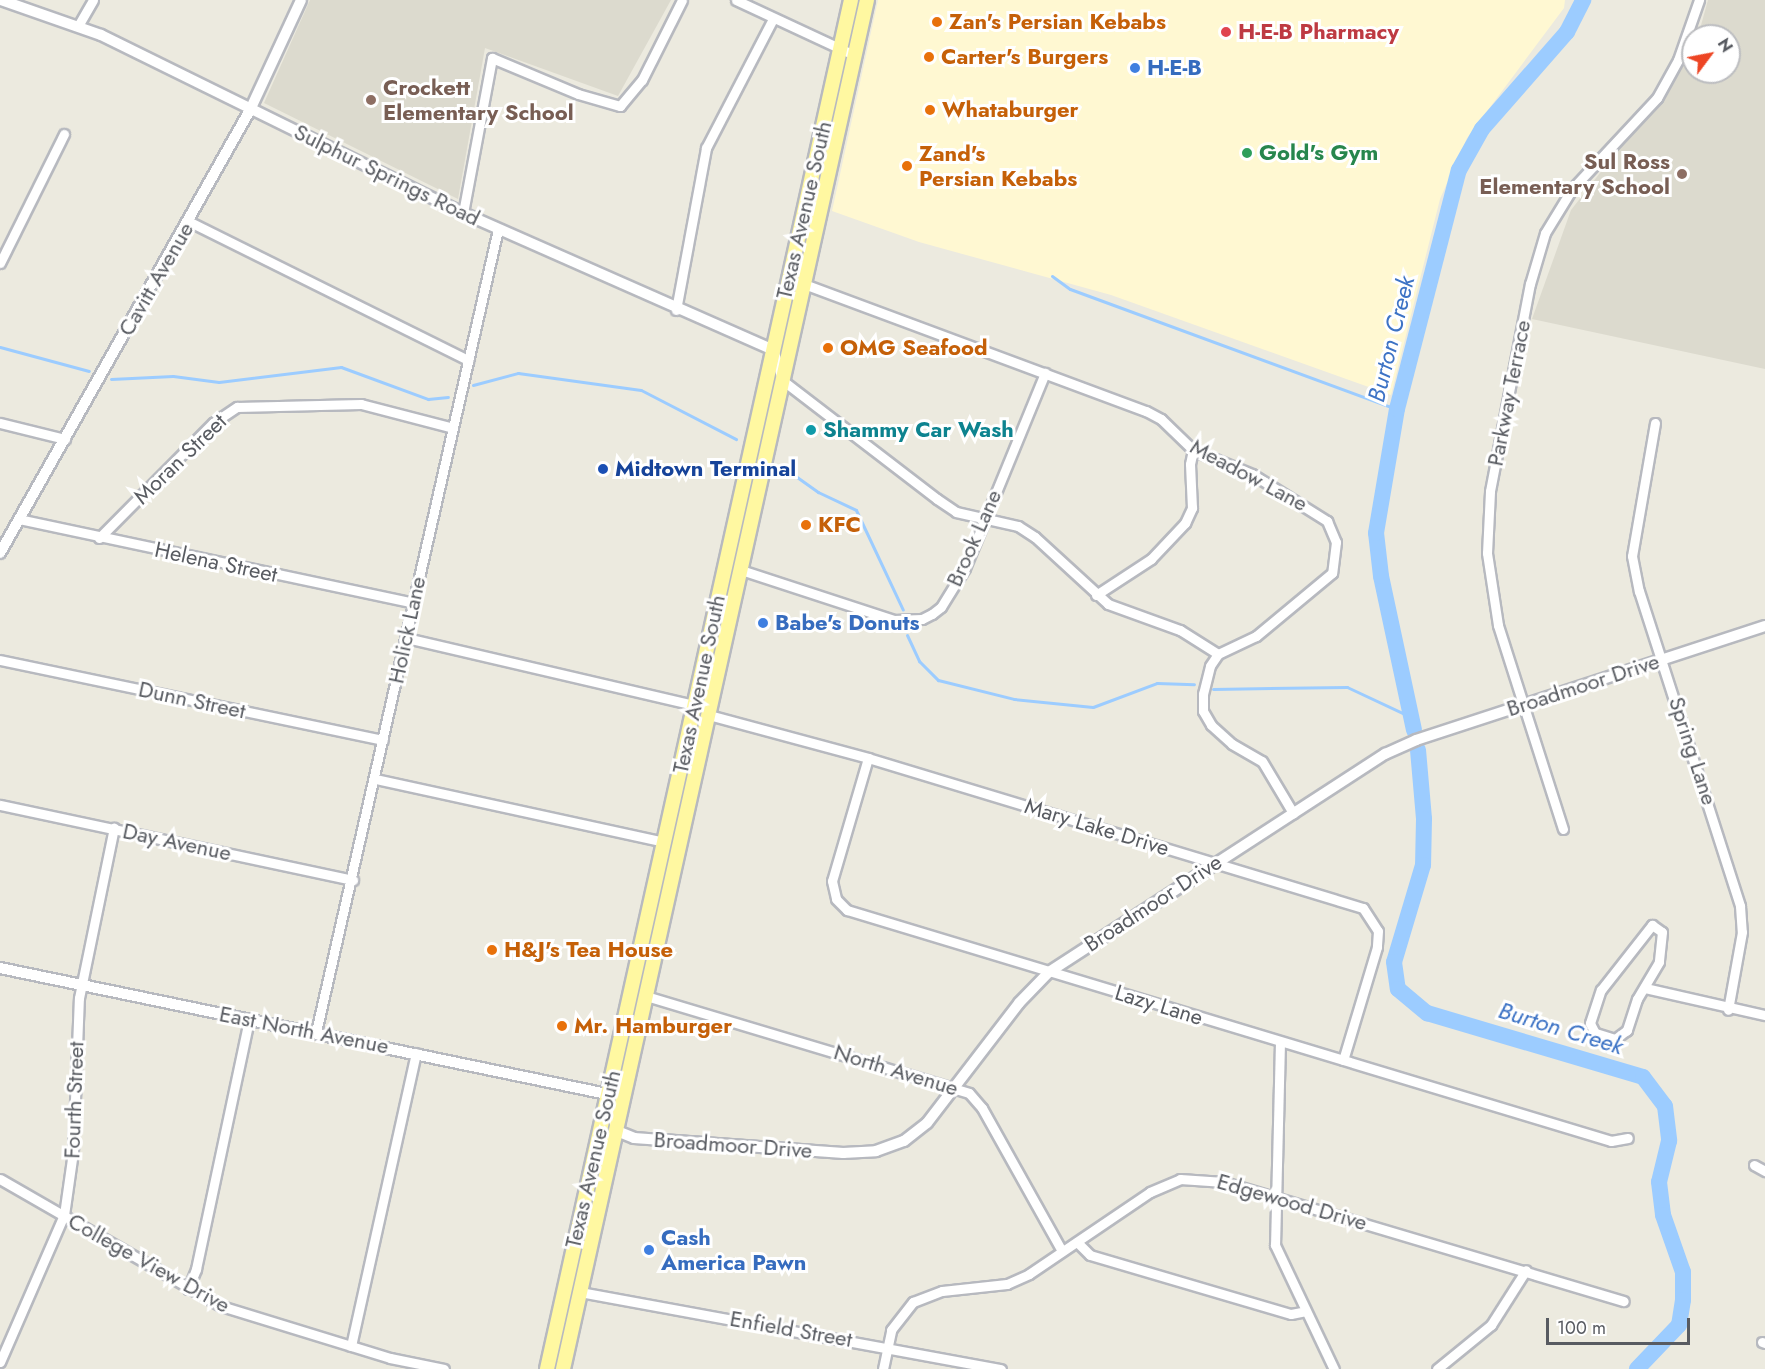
<!DOCTYPE html>
<html>
<head>
<meta charset="utf-8">
<style>
  body { margin:0 }
  #map { position:relative; width:1765px; height:1369px; overflow:hidden; background:#eceadf; font-family:Jost,sans-serif }
  div>[style] { position:absolute }
  [style*='--x'] { left:calc(var(--x)*1px); top:calc(var(--y)*1px); width:calc(var(--w)*1px); rotate:calc(var(--a)*1deg) }
  .commercial>* { inset:0; background:#fff8d2 }
  .education>* { inset:0; background:#dcdace }
  .stream>* { height:3px; margin:-1.5px; padding:0 1.5px; transform-origin:1.5px; border-radius:1.5px; background:#9cccff }
  .river>* { height:16px; margin:-8px; padding:0 8px; transform-origin:8px; border-radius:8px; background:#9cccff }
  .roads { filter:drop-shadow(2px 0 #b7b9bf) drop-shadow(-2px 0 #b7b9bf) drop-shadow(0 2px #b7b9bf) drop-shadow(0 -2px #b7b9bf) }
  .minor>* { height:9px; margin:-4.5px; padding:0 4.5px; transform-origin:4.5px; border-radius:4.5px; background:#fff }
  .tertiary>* { height:10px; margin:-5px; padding:0 5px; transform-origin:5px; border-radius:5px; background:#fff }
  .primary>* { height:14px; margin:-7px; padding:0 7px; transform-origin:7px; border-radius:7px; background:#fff8a1 }
  .dots>* { width:16px; height:16px; translate:-50% -50%; box-sizing:border-box; border:3px solid #fff; border-radius:50% }
  span { translate:-50% -50%; white-space:nowrap; text-align:center; line-height:1.15; -webkit-text-stroke:6px #fff; paint-order:stroke }
  .food-label { font-size:22px; color:#c56008; font-weight:700 }
  .left { translate:0 -50%; text-align:left }
  .health-label { font-size:22px; color:#be3a42; font-weight:700 }
  .shop-label { font-size:22px; color:#366cbe; font-weight:700 }
  .education-label { font-size:22px; color:#785e54; font-weight:700 }
  .right { translate:-100% -50%; text-align:right }
  .leisure-label { font-size:22px; color:#27864d; font-weight:700 }
  .street-label { font-size:22px; color:#585b61 }
  .culture-label { font-size:22px; color:#0d838f; font-weight:700 }
  .transit-label { font-size:22px; color:#164399; font-weight:700 }
  .water-label { font-size:24px; color:#3d73c5; font-style:italic }
  .north { position:absolute; left:1681px; top:24px; width:60px; height:60px; box-sizing:border-box; background:#fff; border:2px solid #bcbdc0; border-radius:50%; rotate:58deg; font-size:16px; font-weight:700; line-height:24px; text-align:center; color:#585b61 }
  .north::after { content:''; display:block; margin:auto; width:21px; height:27px; background:#ed4524; clip-path:polygon(50% 0,100% 100%,50% 72%,0 100%) }
  .scale { position:absolute; left:1546px; top:1318px; width:144px; height:27px; box-sizing:border-box; border:3px solid #585b61; border-top:0; padding-left:8px; font-size:18px; line-height:21px; white-space:nowrap; color:#585b61; -webkit-text-stroke:4px #fff; paint-order:stroke }
</style>
</head>
<body>
<div id="map">
  <div class="commercial">
    <i style="clip-path:polygon(878px 0,1565px 0,1564px 8px,1467px 138px,1440px 199px,1391px 395px,1111px 295px,919px 242px,832px 211px)"></i>
  </div>
  <div class="education">
    <i style="clip-path:polygon(310px 0,671px 0,618px 96px,485px 48px,458px 199px,264px 103px)"></i>
    <i style="clip-path:polygon(1708px 0,1765px 0,1765px 369px,1532px 319px,1571px 210px,1693px 54px,1693px 72px,1729px 72px,1729px 36px,1698px 36px)"></i>
  </div>
  <div class="stream">
    <i style="--x:1052;--y:276;--w:22;--a:36"></i>
    <i style="--x:1070;--y:289;--w:348;--a:20.2"></i>
    <i style="--x:0;--y:347;--w:92;--a:15.1"></i>
    <i style="--x:111;--y:379;--w:62;--a:-2.8"></i>
    <i style="--x:173;--y:376;--w:46;--a:7.4"></i>
    <i style="--x:219;--y:382;--w:123;--a:-7"></i>
    <i style="--x:341;--y:367;--w:93;--a:20.2"></i>
    <i style="--x:428;--y:399;--w:20;--a:-6"></i>
    <i style="--x:473;--y:385;--w:47;--a:-14.9"></i>
    <i style="--x:518;--y:373;--w:124;--a:7.9"></i>
    <i style="--x:641;--y:390;--w:107;--a:27.3"></i>
    <i style="--x:780;--y:465;--w:47;--a:35.4"></i>
    <i style="--x:818;--y:492;--w:42;--a:25.3"></i>
    <i style="--x:856;--y:510;--w:110;--a:64.8"></i>
    <i style="--x:907;--y:635;--w:29;--a:65"></i>
    <i style="--x:919;--y:661;--w:27;--a:45"></i>
    <i style="--x:938;--y:680;--w:78;--a:14"></i>
    <i style="--x:1014;--y:699;--w:79;--a:5.8"></i>
    <i style="--x:1093;--y:707;--w:68;--a:-20.6"></i>
    <i style="--x:1157;--y:683;--w:37;--a:2"></i>
    <i style="--x:1213;--y:689;--w:134;--a:-0.9"></i>
    <i style="--x:1347;--y:687;--w:71;--a:25.1"></i>
  </div>
  <div class="river">
    <i style="--x:1414;--y:730;--w:157;--a:-102.1"></i>
    <i style="--x:1381;--y:576;--w:43;--a:-96.6"></i>
    <i style="--x:1376;--y:533;--w:126;--a:-80.4"></i>
    <i style="--x:1397;--y:409;--w:247;--a:-75.5"></i>
    <i style="--x:1459;--y:170;--w:47;--a:-60.7"></i>
    <i style="--x:1482;--y:129;--w:129;--a:-48.8"></i>
    <i style="--x:1567;--y:32;--w:36;--a:-63"></i>
    <i style="--x:1418;--y:750;--w:69;--a:85"></i>
    <i style="--x:1424;--y:819;--w:46;--a:91.2"></i>
    <i style="--x:1423;--y:865;--w:101;--a:106.6"></i>
    <i style="--x:1394;--y:962;--w:27;--a:82"></i>
    <i style="--x:1398;--y:989;--w:38;--a:40"></i>
    <i style="--x:1427;--y:1013;--w:225;--a:16.5"></i>
    <i style="--x:1643;--y:1077;--w:36;--a:53"></i>
    <i style="--x:1665;--y:1106;--w:35;--a:83"></i>
    <i style="--x:1669;--y:1141;--w:42;--a:103.7"></i>
    <i style="--x:1659;--y:1182;--w:33;--a:83"></i>
    <i style="--x:1663;--y:1215;--w:60;--a:70.7"></i>
    <i style="--x:1683;--y:1272;--w:28;--a:90"></i>
    <i style="--x:1683;--y:1300;--w:25;--a:99"></i>
    <i style="--x:1679;--y:1325;--w:61;--a:133.7"></i>
  </div>
  <div class="roads">
    <div class="minor">
      <i style="--x:736;--y:0;--w:132;--a:25"></i>
      <i style="--x:78;--y:26;--w:30;--a:-60"></i>
      <i style="--x:463;--y:213;--w:158;--a:-79.4"></i>
      <i style="--x:492;--y:58;--w:93;--a:22.7"></i>
      <i style="--x:578;--y:94;--w:44;--a:15.9"></i>
      <i style="--x:620;--y:106;--w:34;--a:-50"></i>
      <i style="--x:642;--y:80;--w:89;--a:-63.4"></i>
      <i style="--x:188;--y:221;--w:313;--a:26.4"></i>
      <i style="--x:0;--y:263;--w:144;--a:-63.6"></i>
      <i style="--x:804;--y:284;--w:365;--a:20.4"></i>
      <i style="--x:1146;--y:411;--w:17;--a:28"></i>
      <i style="--x:1161;--y:419;--w:45;--a:44.1"></i>
      <i style="--x:1193;--y:450;--w:64;--a:22.1"></i>
      <i style="--x:1252;--y:474;--w:89;--a:32.1"></i>
      <i style="--x:1327;--y:521;--w:23;--a:67"></i>
      <i style="--x:1336;--y:542;--w:31;--a:97"></i>
      <i style="--x:1332;--y:573;--w:99;--a:140.3"></i>
      <i style="--x:1256;--y:636;--w:42;--a:154.7"></i>
      <i style="--x:1218;--y:654;--w:14;--a:124"></i>
      <i style="--x:1210;--y:666;--w:29;--a:104"></i>
      <i style="--x:1203;--y:694;--w:17;--a:90"></i>
      <i style="--x:1203;--y:711;--w:16;--a:60"></i>
      <i style="--x:1211;--y:725;--w:28;--a:42"></i>
      <i style="--x:1232;--y:744;--w:34;--a:30"></i>
      <i style="--x:1262;--y:761;--w:61;--a:59.2"></i>
      <i style="--x:676;--y:310;--w:165;--a:-79.5"></i>
      <i style="--x:706;--y:148;--w:145;--a:-62.6"></i>
      <i style="--x:774;--y:352;--w:29;--a:74"></i>
      <i style="--x:782;--y:380;--w:195;--a:37.5"></i>
      <i style="--x:937;--y:499;--w:23;--a:34"></i>
      <i style="--x:956;--y:512;--w:64;--a:12.7"></i>
      <i style="--x:1018;--y:526;--w:20;--a:33"></i>
      <i style="--x:1035;--y:537;--w:99;--a:42.5"></i>
      <i style="--x:1108;--y:604;--w:77;--a:19.9"></i>
      <i style="--x:1180;--y:630;--w:45;--a:32.3"></i>
      <i style="--x:0;--y:423;--w:67;--a:13.8"></i>
      <i style="--x:1655;--y:423;--w:135;--a:99.8"></i>
      <i style="--x:1632;--y:556;--w:36;--a:79"></i>
      <i style="--x:1639;--y:591;--w:331;--a:72.2"></i>
      <i style="--x:1740;--y:906;--w:26;--a:86"></i>
      <i style="--x:1742;--y:932;--w:79;--a:100.2"></i>
      <i style="--x:19;--y:519;--w:404;--a:12"></i>
      <i style="--x:99;--y:538;--w:162;--a:-45.3"></i>
      <i style="--x:213;--y:423;--w:29;--a:-34"></i>
      <i style="--x:237;--y:407;--w:124;--a:-1.4"></i>
      <i style="--x:361;--y:404;--w:92;--a:14.5"></i>
      <i style="--x:741;--y:570;--w:161;--a:18.1"></i>
      <i style="--x:894;--y:620;--w:28;--a:-2"></i>
      <i style="--x:922;--y:619;--w:11;--a:-27"></i>
      <i style="--x:932;--y:614;--w:11;--a:-38"></i>
      <i style="--x:941;--y:607;--w:46;--a:-58.4"></i>
      <i style="--x:965;--y:568;--w:211;--a:-67.7"></i>
      <i style="--x:1096;--y:595;--w:66;--a:-33.2"></i>
      <i style="--x:1151;--y:559;--w:50;--a:-46.6"></i>
      <i style="--x:1185;--y:523;--w:17;--a:-65"></i>
      <i style="--x:1192;--y:508;--w:44;--a:-92.6"></i>
      <i style="--x:1190;--y:464;--w:14;--a:-78"></i>
      <i style="--x:406;--y:638;--w:296;--a:13.1"></i>
      <i style="--x:0;--y:660;--w:391;--a:11.8"></i>
      <i style="--x:709;--y:715;--w:165;--a:15.1"></i>
      <i style="--x:868;--y:758;--w:517;--a:16.86"></i>
      <i style="--x:1363;--y:908;--w:27;--a:57"></i>
      <i style="--x:1378;--y:931;--w:16;--a:94"></i>
      <i style="--x:1377;--y:947;--w:118;--a:106.7"></i>
      <i style="--x:868;--y:758;--w:128;--a:106.3"></i>
      <i style="--x:832;--y:881;--w:18;--a:77"></i>
      <i style="--x:836;--y:899;--w:16;--a:45"></i>
      <i style="--x:847;--y:910;--w:798;--a:16.82"></i>
      <i style="--x:1611;--y:1141;--w:17;--a:-10"></i>
      <i style="--x:376;--y:779;--w:295;--a:12.3"></i>
      <i style="--x:0;--y:805;--w:361;--a:12"></i>
      <i style="--x:1563;--y:829;--w:214;--a:-107.7"></i>
      <i style="--x:1498;--y:625;--w:73;--a:-98.7"></i>
      <i style="--x:1487;--y:553;--w:62;--a:-87.2"></i>
      <i style="--x:1490;--y:491;--w:211;--a:-79.1"></i>
      <i style="--x:1530;--y:284;--w:53;--a:-73.6"></i>
      <i style="--x:1545;--y:233;--w:52;--a:-58.5"></i>
      <i style="--x:1572;--y:189;--w:125;--a:-47"></i>
      <i style="--x:1657;--y:98;--w:43;--a:-61.1"></i>
      <i style="--x:1678;--y:60;--w:64;--a:-70.7"></i>
      <i style="--x:1652;--y:925;--w:12;--a:35"></i>
      <i style="--x:1662;--y:932;--w:30;--a:96"></i>
      <i style="--x:1659;--y:962;--w:43;--a:120.7"></i>
      <i style="--x:1637;--y:999;--w:33;--a:108"></i>
      <i style="--x:1627;--y:1030;--w:15;--a:143"></i>
      <i style="--x:1615;--y:1039;--w:21;--a:-163"></i>
      <i style="--x:1595;--y:1033;--w:11;--a:-117"></i>
      <i style="--x:1590;--y:1023;--w:35;--a:-72"></i>
      <i style="--x:1601;--y:990;--w:83;--a:-51.9"></i>
      <i style="--x:1645;--y:988;--w:123;--a:12.7"></i>
      <i style="--x:646;--y:996;--w:337;--a:16.7"></i>
      <i style="--x:969;--y:1093;--w:20;--a:49"></i>
      <i style="--x:982;--y:1108;--w:164;--a:60.8"></i>
      <i style="--x:316;--y:1032;--w:823;--a:-77.23"></i>
      <i style="--x:1280;--y:1042;--w:203;--a:91.4"></i>
      <i style="--x:1275;--y:1245;--w:137;--a:64.6"></i>
      <i style="--x:1754;--y:1165;--w:13;--a:29"></i>
      <i style="--x:0;--y:1179;--w:255;--a:29.9"></i>
      <i style="--x:221;--y:1306;--w:177;--a:17.1"></i>
      <i style="--x:390;--y:1358;--w:55;--a:11.5"></i>
      <i style="--x:1077;--y:1242;--w:18;--a:45"></i>
      <i style="--x:1090;--y:1255;--w:209;--a:16.4"></i>
      <i style="--x:1291;--y:1314;--w:15;--a:-11"></i>
      <i style="--x:188;--y:1289;--w:22;--a:-68"></i>
      <i style="--x:196;--y:1269;--w:256;--a:-78"></i>
      <i style="--x:580;--y:1292;--w:428;--a:10.4"></i>
      <i style="--x:1762;--y:1342;--w:3;--a:18"></i>
      <i style="--x:351;--y:1346;--w:300;--a:-77.5"></i>
      <i style="--x:0;--y:1362;--w:160;--a:-66.5"></i>
      <i style="--x:64;--y:1215;--w:64;--a:-81.9"></i>
      <i style="--x:73;--y:1152;--w:154;--a:-87.8"></i>
      <i style="--x:79;--y:998;--w:174;--a:-78.4"></i>
      <i style="--x:883;--y:1369;--w:40;--a:-78"></i>
      <i style="--x:891;--y:1330;--w:36;--a:-52"></i>
      <i style="--x:913;--y:1302;--w:31;--a:-21"></i>
      <i style="--x:942;--y:1291;--w:65;--a:-6.1"></i>
      <i style="--x:1007;--y:1284;--w:24;--a:-24"></i>
      <i style="--x:1029;--y:1274;--w:146;--a:-34.1"></i>
      <i style="--x:1150;--y:1192;--w:33;--a:-23"></i>
      <i style="--x:1180;--y:1179;--w:44;--a:3.9"></i>
      <i style="--x:1224;--y:1182;--w:417;--a:16.6"></i>
      <i style="--x:1437;--y:1369;--w:70;--a:-39.2"></i>
      <i style="--x:1491;--y:1325;--w:65;--a:-57.5"></i>
    </div>
    <div class="tertiary">
      <i style="--x:1;--y:0;--w:106;--a:19.3"></i>
      <i style="--x:101;--y:35;--w:403;--a:26.2"></i>
      <i style="--x:463;--y:213;--w:339;--a:23.8"></i>
      <i style="--x:0;--y:553;--w:509;--a:-60.56"></i>
      <i style="--x:250;--y:110;--w:121;--a:-65.1"></i>
      <i style="--x:0;--y:968;--w:620;--a:11.73"></i>
      <i style="--x:607;--y:1094;--w:38;--a:75"></i>
      <i style="--x:617;--y:1131;--w:18;--a:22"></i>
      <i style="--x:634;--y:1138;--w:210;--a:4.1"></i>
      <i style="--x:843;--y:1153;--w:33;--a:-3"></i>
      <i style="--x:876;--y:1151;--w:30;--a:-20"></i>
      <i style="--x:904;--y:1141;--w:29;--a:-38"></i>
      <i style="--x:927;--y:1123;--w:151;--a:-52.5"></i>
      <i style="--x:1019;--y:1003;--w:43;--a:-45.9"></i>
      <i style="--x:1049;--y:972;--w:401;--a:-33"></i>
      <i style="--x:1385;--y:754;--w:34;--a:-24"></i>
      <i style="--x:1416;--y:740;--w:367;--a:-18.1"></i>
    </div>
    <div class="primary">
      <i style="--x:547;--y:1369;--w:1402;--a:-77.48"></i>
      <i style="--x:563;--y:1369;--w:1402;--a:-77.48"></i>
    </div>
  </div>
  <div class="dots">
    <i style="left:937px;top:22px;background:#e8710a"></i>
    <i style="left:1226px;top:32px;background:#e0444e"></i>
    <i style="left:929px;top:57px;background:#e8710a"></i>
    <i style="left:1135px;top:68px;background:#3f7fe0"></i>
    <i style="left:371px;top:100px;background:#8d6e63"></i>
    <i style="left:930px;top:110px;background:#e8710a"></i>
    <i style="left:1247px;top:153px;background:#2e9e5b"></i>
    <i style="left:907px;top:166px;background:#e8710a"></i>
    <i style="left:1682px;top:174px;background:#8d6e63"></i>
    <i style="left:828px;top:348px;background:#e8710a"></i>
    <i style="left:811px;top:430px;background:#0f9aa8"></i>
    <i style="left:603px;top:469px;background:#1a4fb4"></i>
    <i style="left:806px;top:525px;background:#e8710a"></i>
    <i style="left:763px;top:623px;background:#3f7fe0"></i>
    <i style="left:492px;top:950px;background:#e8710a"></i>
    <i style="left:562px;top:1026px;background:#e8710a"></i>
    <i style="left:649px;top:1250px;background:#3f7fe0"></i>
  </div>
  <div class="food-label">
    <span class="left" style="left:949px;top:22px">Zan's Persian Kebabs</span>
    <span class="left" style="left:941px;top:57px">Carter's Burgers</span>
    <span class="left" style="left:942px;top:110px">Whataburger</span>
    <span class="left" style="left:919px;top:166px">Zand's<br>Persian Kebabs</span>
    <span class="left" style="left:840px;top:348px">OMG Seafood</span>
    <span class="left" style="left:818px;top:525px">KFC</span>
    <span class="left" style="left:504px;top:950px">H&amp;J's Tea House</span>
    <span class="left" style="left:574px;top:1026px">Mr. Hamburger</span>
  </div>
  <div class="health-label">
    <span class="left" style="left:1238px;top:32px">H-E-B Pharmacy</span>
  </div>
  <div class="shop-label">
    <span class="left" style="left:1147px;top:68px">H-E-B</span>
    <span class="left" style="left:775px;top:623px">Babe's Donuts</span>
    <span class="left" style="left:661px;top:1250px">Cash<br>America Pawn</span>
  </div>
  <div class="education-label">
    <span class="left" style="left:383px;top:100px">Crockett<br>Elementary School</span>
    <span class="right" style="left:1670px;top:174px">Sul Ross<br>Elementary School</span>
  </div>
  <div class="leisure-label">
    <span class="left" style="left:1259px;top:153px">Gold's Gym</span>
  </div>
  <div class="street-label">
    <span style="left:387px;top:175px;rotate:26deg">Sulphur Springs Road</span>
    <span style="left:804px;top:210px;rotate:-77deg">Texas Avenue South</span>
    <span style="left:156px;top:279px;rotate:-60deg">Cavitt Avenue</span>
    <span style="left:1509px;top:393px;rotate:-79deg">Parkway Terrace</span>
    <span style="left:180px;top:459px;rotate:-44deg">Moran Street</span>
    <span style="left:1249px;top:475px;rotate:28deg">Meadow Lane</span>
    <span style="left:974px;top:538px;rotate:-66deg">Brook Lane</span>
    <span style="left:216px;top:562px;rotate:12deg">Helena Street</span>
    <span style="left:407px;top:630px;rotate:-78deg">Holick Lane</span>
    <span style="left:699px;top:684px;rotate:-78deg">Texas Avenue South</span>
    <span style="left:1583px;top:685px;rotate:-18deg">Broadmoor Drive</span>
    <span style="left:192px;top:700px;rotate:12deg">Dunn Street</span>
    <span style="left:1693px;top:751px;rotate:72deg">Spring Lane</span>
    <span style="left:1097px;top:827px;rotate:17deg">Mary Lake Drive</span>
    <span style="left:177px;top:842px;rotate:12deg">Day Avenue</span>
    <span style="left:1153px;top:903px;rotate:-33deg">Broadmoor Drive</span>
    <span style="left:1159px;top:1005px;rotate:17deg">Lazy Lane</span>
    <span style="left:304px;top:1030px;rotate:11deg">East North Avenue</span>
    <span style="left:896px;top:1070px;rotate:17deg">North Avenue</span>
    <span style="left:74px;top:1100px;rotate:-88deg">Fourth Street</span>
    <span style="left:733px;top:1145px;rotate:4deg">Broadmoor Drive</span>
    <span style="left:593px;top:1159px;rotate:-77deg">Texas Avenue South</span>
    <span style="left:1292px;top:1202px;rotate:16deg">Edgewood Drive</span>
    <span style="left:149px;top:1263px;rotate:29deg">College View Drive</span>
    <span style="left:791px;top:1329px;rotate:10deg">Enfield Street</span>
  </div>
  <div class="culture-label">
    <span class="left" style="left:823px;top:430px">Shammy Car Wash</span>
  </div>
  <div class="transit-label">
    <span class="left" style="left:615px;top:469px">Midtown Terminal</span>
  </div>
  <div class="water-label">
    <span style="left:1391px;top:339px;rotate:-76deg">Burton Creek</span>
    <span style="left:1561px;top:1028px;rotate:17deg">Burton Creek</span>
  </div>
  <div class="north">N</div>
  <div class="scale">100 m</div>
</div>
</body>
</html>
